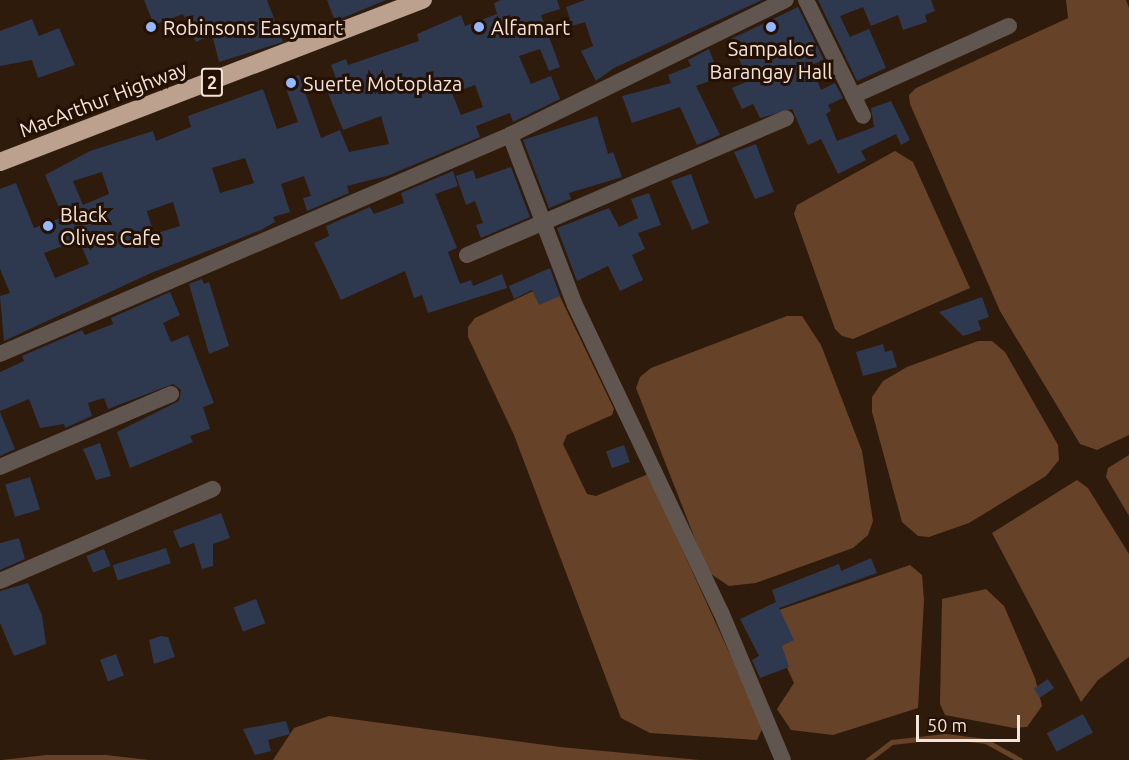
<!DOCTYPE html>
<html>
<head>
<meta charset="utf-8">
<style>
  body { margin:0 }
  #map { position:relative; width:1129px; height:760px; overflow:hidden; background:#2f1b0b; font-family:Ubuntu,sans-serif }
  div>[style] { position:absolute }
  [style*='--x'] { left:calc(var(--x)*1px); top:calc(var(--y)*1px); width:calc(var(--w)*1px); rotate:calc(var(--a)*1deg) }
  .water>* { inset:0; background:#664228 }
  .stream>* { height:4.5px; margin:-2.25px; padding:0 2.25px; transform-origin:2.25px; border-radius:2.25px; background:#664228 }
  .building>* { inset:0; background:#2e384f; transform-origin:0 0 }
  .street>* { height:16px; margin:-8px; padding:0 8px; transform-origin:8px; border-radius:8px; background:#61564f }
  .highway>* { height:18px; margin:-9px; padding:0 9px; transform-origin:9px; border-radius:9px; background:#bca18e }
  .dots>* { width:16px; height:16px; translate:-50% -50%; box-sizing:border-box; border:3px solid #251103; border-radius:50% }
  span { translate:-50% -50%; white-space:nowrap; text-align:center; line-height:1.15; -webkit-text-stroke:6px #251103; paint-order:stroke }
  .shield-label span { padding:2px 4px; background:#251103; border:2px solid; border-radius:4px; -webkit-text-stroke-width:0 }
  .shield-label { font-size:18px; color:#f3e4da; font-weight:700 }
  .poi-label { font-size:20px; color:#f3e4da }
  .left { translate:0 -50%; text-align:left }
  .street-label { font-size:20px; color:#f3e4da }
  .scale { position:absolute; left:916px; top:715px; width:104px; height:27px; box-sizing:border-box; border:3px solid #f3e4da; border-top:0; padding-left:8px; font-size:18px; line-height:21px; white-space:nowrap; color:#f3e4da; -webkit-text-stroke:4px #251103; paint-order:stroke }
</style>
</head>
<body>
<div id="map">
  <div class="water">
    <i style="clip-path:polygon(1066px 0,1126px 0,1129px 8px,1129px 435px,1097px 450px,1080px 444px,1000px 311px,910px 104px,909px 95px,916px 88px,1068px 18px)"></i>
    <i style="clip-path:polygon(895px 151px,913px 162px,970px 288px,853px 339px,842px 336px,835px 329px,794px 214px,797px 205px)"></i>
    <i style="clip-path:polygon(553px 282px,614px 409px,612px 415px,567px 435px,563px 444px,587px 494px,596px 496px,648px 474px,763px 727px,757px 740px,650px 733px,621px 718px,514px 435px,468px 337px,468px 327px,475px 318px)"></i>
    <i style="clip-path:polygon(787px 316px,802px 316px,821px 345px,862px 451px,873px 521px,868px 535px,853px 548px,756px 583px,729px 586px,708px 572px,636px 388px,640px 377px,651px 368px)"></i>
    <i style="clip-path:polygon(978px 341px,992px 341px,1005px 352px,1058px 445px,1059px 460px,1046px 476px,969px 523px,929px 537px,918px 536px,902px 522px,872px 412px,872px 397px,883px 381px,907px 367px)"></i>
    <i style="clip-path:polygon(1129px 455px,1129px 516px,1106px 477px,1108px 468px)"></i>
    <i style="clip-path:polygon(1077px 480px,1088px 488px,1129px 554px,1129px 657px,1098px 680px,1081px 702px,992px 533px)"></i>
    <i style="clip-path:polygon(910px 565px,922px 575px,924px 600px,918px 708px,833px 735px,791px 730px,777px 709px,794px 683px,777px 646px,779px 610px)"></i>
    <i style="clip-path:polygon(986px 589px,1004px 606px,1035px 678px,1042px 706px,1027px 727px,1014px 728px,945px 715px,940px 704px,942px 599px)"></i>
    <i style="clip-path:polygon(329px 716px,560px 747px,700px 760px,273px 760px,294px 728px)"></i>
    <i style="clip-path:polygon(46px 755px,106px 755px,149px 760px,2px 760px)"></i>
  </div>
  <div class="stream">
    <i style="--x:868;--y:760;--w:30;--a:-37"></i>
    <i style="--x:892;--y:742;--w:53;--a:-6.5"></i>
    <i style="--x:945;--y:736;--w:41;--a:7"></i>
    <i style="--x:986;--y:741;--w:39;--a:29"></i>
  </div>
  <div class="building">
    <i style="clip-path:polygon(144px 0,267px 0,283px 42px,219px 62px,212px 34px,196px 42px,183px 14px,154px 25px)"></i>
    <i style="clip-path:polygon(327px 0,386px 0,335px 21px)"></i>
    <i style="clip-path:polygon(evenodd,501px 0,557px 0,560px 9px,541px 15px,560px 67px,549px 71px,540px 49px,519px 56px,531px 84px,551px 76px,560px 99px,513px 122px,510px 113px,476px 126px,480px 137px,387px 176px,347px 186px,349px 193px,307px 211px,303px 198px,311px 196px,304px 176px,281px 184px,290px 212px,273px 217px,275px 222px,261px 230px,151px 273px,4px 341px,0 296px,10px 293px,0 269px,0 189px,16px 183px,34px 228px,63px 217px,45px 175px,90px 151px,153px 131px,156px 141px,191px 127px,188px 116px,263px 89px,277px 129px,298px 122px,283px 80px,299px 75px,321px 138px,340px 130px,349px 152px,389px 144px,381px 116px,343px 130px,328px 93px,340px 89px,331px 65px,346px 59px,348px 65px,419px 41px,417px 34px,461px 15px,465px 26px,497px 14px,494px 3px,501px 0,475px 85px,483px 107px,461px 115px,452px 93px,475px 85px,501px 0,245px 158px,254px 183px,220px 193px,212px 168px,245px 158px,501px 0,102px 172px,109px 194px,83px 205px,73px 181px,102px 172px,501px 0,173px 202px,180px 226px,154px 234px,147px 211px,173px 202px,501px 0,79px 240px,89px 264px,55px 278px,44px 253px,79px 240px)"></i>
    <i style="clip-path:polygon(585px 0,762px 0,614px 68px,596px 81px,581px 51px,593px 46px,585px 22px,572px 26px,566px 7px)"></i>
    <i style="clip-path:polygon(818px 0,931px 0,935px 11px,925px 15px,927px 22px,903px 30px,898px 15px,871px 26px,863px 7px,840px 16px,850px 37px,869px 29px,886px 68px,857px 81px)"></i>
    <i style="clip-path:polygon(798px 7px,824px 60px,811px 65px,821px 90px,835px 83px,843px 98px,828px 105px,831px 111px,826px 114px,837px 141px,874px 127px,871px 108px,891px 101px,910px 140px,901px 145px,896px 134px,861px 151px,866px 160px,838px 174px,821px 139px,808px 145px,792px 109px,760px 118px,753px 104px,742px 109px,732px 88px,748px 81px,731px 39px)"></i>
    <i style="clip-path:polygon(32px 19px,39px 36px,59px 28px,75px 65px,38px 78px,32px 60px,0 66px,0 31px)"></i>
    <i style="clip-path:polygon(709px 49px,720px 77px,696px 86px,720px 135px,697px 145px,680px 107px,632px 123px,622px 96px,671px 83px,668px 75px,691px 66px,688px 60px)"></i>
    <i style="clip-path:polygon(597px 116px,608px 154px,613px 152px,622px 177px,569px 193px,571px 199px,549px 208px,523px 140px)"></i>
    <i style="clip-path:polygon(756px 144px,774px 192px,755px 199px,734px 152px)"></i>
    <i style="clip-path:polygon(511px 167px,530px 217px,481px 238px,476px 225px,483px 223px,475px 201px,466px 205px,456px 176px,473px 170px,476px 179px)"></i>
    <i style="clip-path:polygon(453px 171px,458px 186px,435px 194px,457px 248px,448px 252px,460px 284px,471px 280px,473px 286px,502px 274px,507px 288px,428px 313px,422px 295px,414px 298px,405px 271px,341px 300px,314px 243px,329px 236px,326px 226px,370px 207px,374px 214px,404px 203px,401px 193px)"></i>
    <i style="clip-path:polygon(691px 174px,709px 223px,692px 230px,671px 181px)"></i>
    <i style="clip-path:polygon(649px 193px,661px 225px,638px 233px,645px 249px,632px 255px,643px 280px,620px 291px,608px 266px,577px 281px,557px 228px,609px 208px,619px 227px,638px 218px,631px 199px)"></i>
    <i style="clip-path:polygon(550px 268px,560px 296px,539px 305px,532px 290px,514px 299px,509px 286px)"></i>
    <i style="clip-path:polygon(202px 279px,204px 284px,209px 282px,229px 346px,209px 354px,189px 284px)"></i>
    <i style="clip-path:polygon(170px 292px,180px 315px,163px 323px,171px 342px,188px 335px,214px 403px,203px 407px,210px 429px,190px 436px,193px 442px,130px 468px,117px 432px,179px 401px,181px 390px,173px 384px,108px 409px,104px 398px,88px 403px,92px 416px,65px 428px,64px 424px,40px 428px,29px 399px,0 411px,0 372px,24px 361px,22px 356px,82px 330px,85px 335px,113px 324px,111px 318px)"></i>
    <i style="clip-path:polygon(982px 297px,989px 317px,978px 321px,981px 330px,963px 336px,939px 312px)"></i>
    <i style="clip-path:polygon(883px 344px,885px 352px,892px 350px,897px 367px,863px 376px,856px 352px)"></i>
    <i style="clip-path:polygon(0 412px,15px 449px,0 456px)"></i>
    <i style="clip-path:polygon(100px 443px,111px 476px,96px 480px,83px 449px)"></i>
    <i style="left:624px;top:445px;width:18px;height:19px;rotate:71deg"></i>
    <i style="left:30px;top:477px;width:34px;height:26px;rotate:73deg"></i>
    <i style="clip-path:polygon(221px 513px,230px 538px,213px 544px,213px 566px,202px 569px,194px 543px,180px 548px,173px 531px)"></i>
    <i style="clip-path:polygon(19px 538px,25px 559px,0 570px,0 543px)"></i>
    <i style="left:166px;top:548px;width:16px;height:56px;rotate:72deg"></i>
    <i style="left:104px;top:549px;width:18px;height:19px;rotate:68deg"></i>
    <i style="clip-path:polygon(871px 558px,877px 573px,779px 608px,794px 640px,782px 646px,789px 667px,760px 678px,752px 660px,759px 656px,740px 619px,776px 602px,772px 590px,839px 564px,841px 571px)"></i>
    <i style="clip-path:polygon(28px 583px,42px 615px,46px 644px,14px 656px,0 623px,0 591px)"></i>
    <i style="left:256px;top:599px;width:26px;height:24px;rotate:69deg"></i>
    <i style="clip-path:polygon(161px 636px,168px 637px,175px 657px,154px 664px,149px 640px)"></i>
    <i style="left:116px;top:654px;width:23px;height:17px;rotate:70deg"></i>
    <i style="left:1048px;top:679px;width:11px;height:17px;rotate:56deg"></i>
    <i style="left:1083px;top:714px;width:21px;height:41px;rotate:62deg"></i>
    <i style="clip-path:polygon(286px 721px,290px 734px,268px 740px,271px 751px,255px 755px,243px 729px)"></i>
  </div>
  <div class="street">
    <i style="--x:806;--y:0;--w:129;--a:63.8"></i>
    <i style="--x:853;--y:96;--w:171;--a:-24.2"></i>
    <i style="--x:510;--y:135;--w:182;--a:69.1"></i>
    <i style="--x:575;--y:305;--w:340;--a:64.6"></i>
    <i style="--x:721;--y:612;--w:160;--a:67.3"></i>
    <i style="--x:467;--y:255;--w:347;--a:-23.2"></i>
    <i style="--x:0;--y:354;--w:555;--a:-23.24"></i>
    <i style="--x:510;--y:135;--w:307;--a:-26.1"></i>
    <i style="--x:0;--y:467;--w:186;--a:-23.1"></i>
    <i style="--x:0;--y:581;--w:232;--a:-23.4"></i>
  </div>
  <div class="highway">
    <i style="--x:0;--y:162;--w:453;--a:-21"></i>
  </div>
  <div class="dots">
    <i style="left:151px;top:27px;background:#95b7fd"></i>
    <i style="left:479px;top:27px;background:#95b7fd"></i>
    <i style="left:771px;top:27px;background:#95b7fd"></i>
    <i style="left:291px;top:83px;background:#95b7fd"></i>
    <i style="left:48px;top:226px;background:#95b7fd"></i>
  </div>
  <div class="shield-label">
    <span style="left:212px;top:82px">2</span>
  </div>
  <div class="poi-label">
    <span class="left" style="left:163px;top:27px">Robinsons Easymart</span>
    <span class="left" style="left:491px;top:27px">Alfamart</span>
    <span style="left:771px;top:60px">Sampaloc<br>Barangay Hall</span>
    <span class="left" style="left:303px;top:83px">Suerte Motoplaza</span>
    <span class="left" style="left:60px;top:226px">Black<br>Olives Cafe</span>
  </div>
  <div class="street-label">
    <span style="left:103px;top:99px;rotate:-21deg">MacArthur Highway</span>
  </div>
  <div class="scale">50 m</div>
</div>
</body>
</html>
